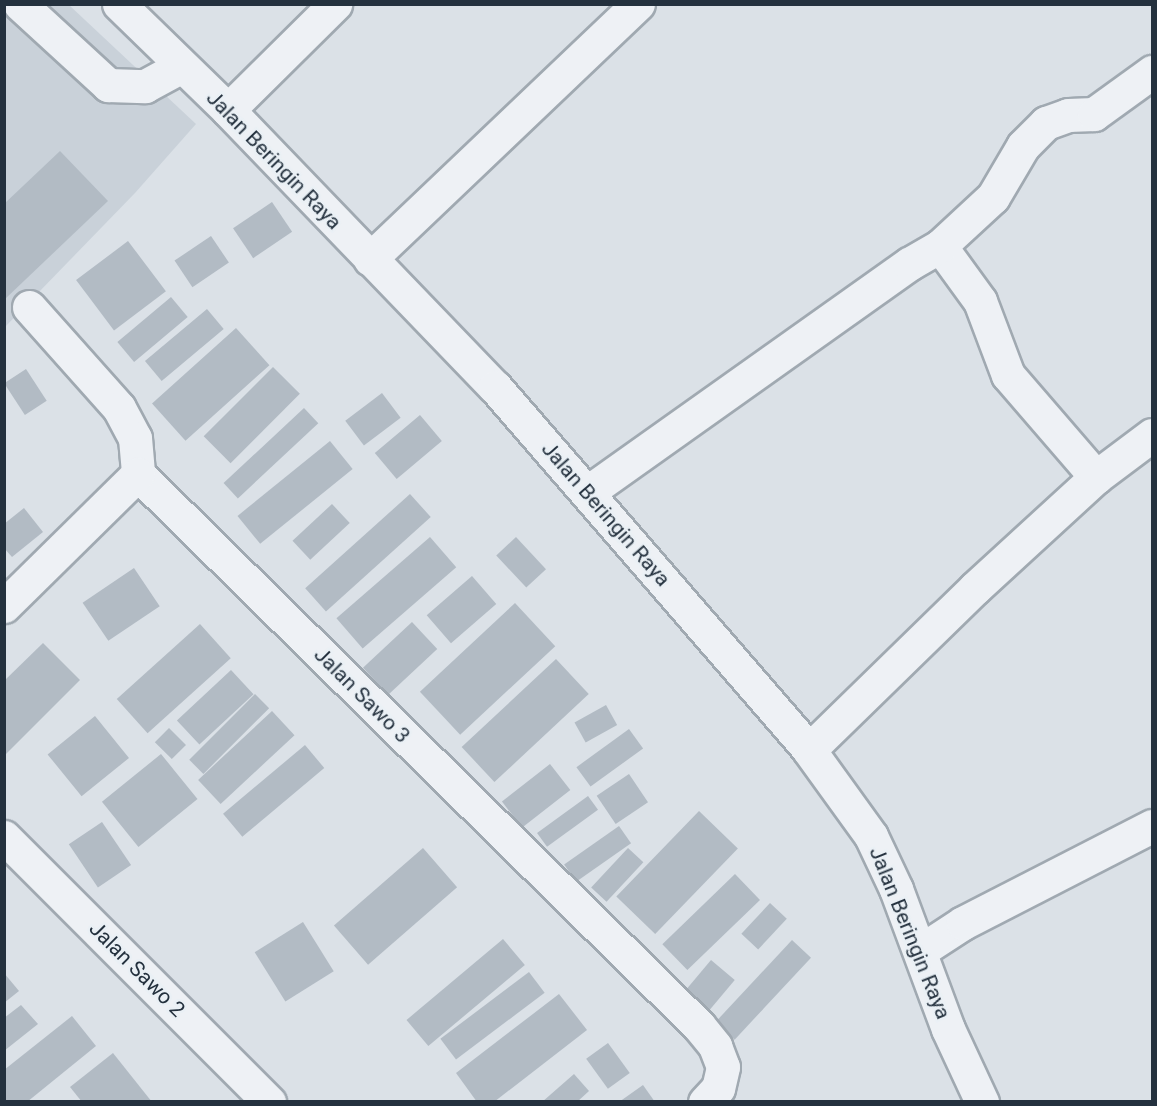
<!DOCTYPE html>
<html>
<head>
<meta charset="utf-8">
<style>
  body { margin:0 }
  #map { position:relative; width:1157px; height:1106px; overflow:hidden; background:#dbe1e7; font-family:Roboto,sans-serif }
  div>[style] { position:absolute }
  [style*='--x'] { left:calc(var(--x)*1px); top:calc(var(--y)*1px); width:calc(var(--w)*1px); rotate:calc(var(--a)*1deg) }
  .built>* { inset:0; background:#c9d1d9 }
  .building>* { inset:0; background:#b2bbc4; transform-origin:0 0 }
  .roads { filter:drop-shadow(2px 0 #a0a9b1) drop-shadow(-2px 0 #a0a9b1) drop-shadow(0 2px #a0a9b1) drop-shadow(0 -2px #a0a9b1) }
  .minor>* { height:33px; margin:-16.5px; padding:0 16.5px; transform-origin:16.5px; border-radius:16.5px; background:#eef1f5 }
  span { translate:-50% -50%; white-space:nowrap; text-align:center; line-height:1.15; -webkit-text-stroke:5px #eaf0f5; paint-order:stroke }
  .street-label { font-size:21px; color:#24313e }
  .frame { position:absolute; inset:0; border:6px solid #24313e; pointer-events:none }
</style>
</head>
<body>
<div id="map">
  <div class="built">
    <i style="clip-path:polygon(5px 5px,69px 5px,196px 124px,135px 193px,5px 327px)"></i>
  </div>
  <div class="building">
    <i style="clip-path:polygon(60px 151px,108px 201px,4px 300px,4px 204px)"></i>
    <i style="left:272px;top:202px;width:36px;height:47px;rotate:56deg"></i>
    <i style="left:211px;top:236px;width:32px;height:44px;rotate:56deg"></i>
    <i style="left:128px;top:241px;width:63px;height:65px;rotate:53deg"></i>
    <i style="left:171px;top:297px;width:26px;height:70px;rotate:50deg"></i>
    <i style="left:207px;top:309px;width:26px;height:81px;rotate:50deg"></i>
    <i style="left:236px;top:328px;width:50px;height:113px;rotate:48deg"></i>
    <i style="left:273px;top:367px;width:38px;height:98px;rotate:45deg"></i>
    <i style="left:26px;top:369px;width:38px;height:26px;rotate:57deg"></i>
    <i style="left:382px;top:393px;width:31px;height:46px;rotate:53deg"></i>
    <i style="left:304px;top:408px;width:21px;height:110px;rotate:47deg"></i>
    <i style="left:420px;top:415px;width:34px;height:59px;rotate:50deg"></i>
    <i style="left:330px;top:441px;width:36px;height:119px;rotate:51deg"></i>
    <i style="left:410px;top:494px;width:31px;height:141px;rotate:48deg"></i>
    <i style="left:332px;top:504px;width:26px;height:54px;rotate:47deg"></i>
    <i style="clip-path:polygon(24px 508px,43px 532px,12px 557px,4px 548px,4px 524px)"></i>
    <i style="left:430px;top:537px;width:40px;height:124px;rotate:49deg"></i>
    <i style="left:516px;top:537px;width:44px;height:27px;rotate:47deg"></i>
    <i style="left:134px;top:568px;width:46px;height:62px;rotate:56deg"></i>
    <i style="left:472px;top:576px;width:37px;height:60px;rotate:49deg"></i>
    <i style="left:515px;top:603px;width:59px;height:130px;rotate:47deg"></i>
    <i style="left:412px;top:622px;width:37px;height:67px;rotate:47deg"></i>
    <i style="left:200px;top:624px;width:46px;height:112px;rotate:48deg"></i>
    <i style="clip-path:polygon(43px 643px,80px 680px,6px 754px,4px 681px)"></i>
    <i style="left:556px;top:659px;width:48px;height:129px;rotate:47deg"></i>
    <i style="left:231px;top:670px;width:33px;height:74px;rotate:47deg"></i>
    <i style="left:255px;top:694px;width:20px;height:93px;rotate:45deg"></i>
    <i style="left:606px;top:705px;width:23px;height:36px;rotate:61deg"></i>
    <i style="left:272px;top:711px;width:33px;height:101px;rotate:47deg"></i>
    <i style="left:95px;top:716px;width:54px;height:61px;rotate:51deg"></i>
    <i style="left:169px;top:728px;width:24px;height:20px;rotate:45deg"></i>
    <i style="left:629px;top:729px;width:24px;height:65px;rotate:54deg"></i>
    <i style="left:305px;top:745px;width:30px;height:107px;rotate:50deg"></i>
    <i style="left:161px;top:754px;width:58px;height:76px;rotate:51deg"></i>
    <i style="left:550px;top:764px;width:33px;height:61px;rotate:52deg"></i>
    <i style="left:629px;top:774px;width:34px;height:39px;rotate:56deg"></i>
    <i style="left:588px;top:796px;width:17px;height:63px;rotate:54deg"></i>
    <i style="left:699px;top:811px;width:54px;height:119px;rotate:44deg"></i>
    <i style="left:102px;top:822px;width:52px;height:40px;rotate:56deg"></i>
    <i style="left:619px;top:826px;width:21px;height:67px;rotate:55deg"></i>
    <i style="left:423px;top:848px;width:52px;height:118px;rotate:49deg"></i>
    <i style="left:628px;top:848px;width:21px;height:54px;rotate:43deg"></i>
    <i style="left:735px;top:874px;width:36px;height:101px;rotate:46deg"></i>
    <i style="left:770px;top:903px;width:23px;height:42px;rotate:43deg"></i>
    <i style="left:303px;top:922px;width:58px;height:57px;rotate:58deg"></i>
    <i style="left:503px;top:939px;width:34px;height:126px;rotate:50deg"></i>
    <i style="left:792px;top:940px;width:26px;height:112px;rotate:43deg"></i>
    <i style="left:711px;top:960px;width:31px;height:45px;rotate:40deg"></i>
    <i style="left:529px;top:972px;width:26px;height:111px;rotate:53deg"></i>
    <i style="clip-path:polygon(4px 973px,19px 991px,4px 1003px)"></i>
    <i style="clip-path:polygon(559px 994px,587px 1030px,494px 1102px,477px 1102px,456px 1073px)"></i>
    <i style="clip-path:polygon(21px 1005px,38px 1024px,4px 1051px,4px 1018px)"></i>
    <i style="clip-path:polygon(72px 1016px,96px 1046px,27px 1102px,7px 1102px,4px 1098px,4px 1070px)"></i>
    <i style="left:608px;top:1043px;width:37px;height:27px;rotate:54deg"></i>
    <i style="clip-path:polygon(113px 1053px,152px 1102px,82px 1102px,70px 1087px)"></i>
    <i style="clip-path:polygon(574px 1074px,589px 1091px,577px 1102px,542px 1102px)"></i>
    <i style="clip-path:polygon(643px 1085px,655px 1102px,619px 1102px)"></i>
  </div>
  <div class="roads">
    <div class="minor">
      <i style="--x:20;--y:4;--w:120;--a:42.6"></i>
      <i style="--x:108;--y:85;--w:37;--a:2"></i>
      <i style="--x:145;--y:86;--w:42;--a:-28.4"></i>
      <i style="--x:119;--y:4;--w:152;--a:44.2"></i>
      <i style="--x:228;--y:110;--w:385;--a:46.1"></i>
      <i style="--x:495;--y:387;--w:480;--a:49.1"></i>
      <i style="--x:809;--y:750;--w:106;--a:54.2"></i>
      <i style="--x:871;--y:836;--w:59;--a:64.7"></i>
      <i style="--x:896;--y:889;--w:149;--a:69.6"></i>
      <i style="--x:948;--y:1029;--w:81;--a:65"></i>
      <i style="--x:228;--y:110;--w:151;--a:-44.7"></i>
      <i style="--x:940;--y:246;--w:68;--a:54"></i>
      <i style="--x:980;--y:301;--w:79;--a:69.3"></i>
      <i style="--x:1008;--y:375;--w:135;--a:49.2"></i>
      <i style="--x:370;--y:259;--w:370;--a:-43.6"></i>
      <i style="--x:29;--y:307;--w:135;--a:48.3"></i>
      <i style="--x:119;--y:408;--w:34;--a:62"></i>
      <i style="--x:135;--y:438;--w:36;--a:85"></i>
      <i style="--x:138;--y:474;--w:787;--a:44.54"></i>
      <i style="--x:699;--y:1026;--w:26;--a:51"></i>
      <i style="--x:715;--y:1046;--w:22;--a:69"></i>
      <i style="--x:723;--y:1067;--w:22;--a:103"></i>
      <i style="--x:718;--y:1088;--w:19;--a:133"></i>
      <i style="--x:588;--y:492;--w:394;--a:-35.4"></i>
      <i style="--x:909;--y:264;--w:36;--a:-30"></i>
      <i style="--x:940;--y:246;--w:72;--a:-42.8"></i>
      <i style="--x:993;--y:197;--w:59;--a:-59.5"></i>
      <i style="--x:1023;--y:146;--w:33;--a:-45"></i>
      <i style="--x:1046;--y:123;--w:23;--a:-20"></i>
      <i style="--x:1068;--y:115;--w:26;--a:-2"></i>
      <i style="--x:1094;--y:114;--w:72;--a:-35.9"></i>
      <i style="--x:4;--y:606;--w:188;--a:-44.6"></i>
      <i style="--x:809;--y:750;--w:232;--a:-44.3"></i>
      <i style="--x:975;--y:588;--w:164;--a:-42.5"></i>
      <i style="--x:1096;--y:477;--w:70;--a:-36.9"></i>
      <i style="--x:4;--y:837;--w:375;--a:45"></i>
      <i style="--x:920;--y:951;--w:51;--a:-33.1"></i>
      <i style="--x:963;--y:923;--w:212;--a:-27.2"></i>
    </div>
  </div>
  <div class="street-label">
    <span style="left:274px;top:160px;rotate:46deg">Jalan Beringin Raya</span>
    <span style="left:606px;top:514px;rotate:49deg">Jalan Beringin Raya</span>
    <span style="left:362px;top:695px;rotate:45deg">Jalan Sawo 3</span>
    <span style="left:910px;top:933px;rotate:68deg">Jalan Beringin Raya</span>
    <span style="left:137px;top:969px;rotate:45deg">Jalan Sawo 2</span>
  </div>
  <div class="frame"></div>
</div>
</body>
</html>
